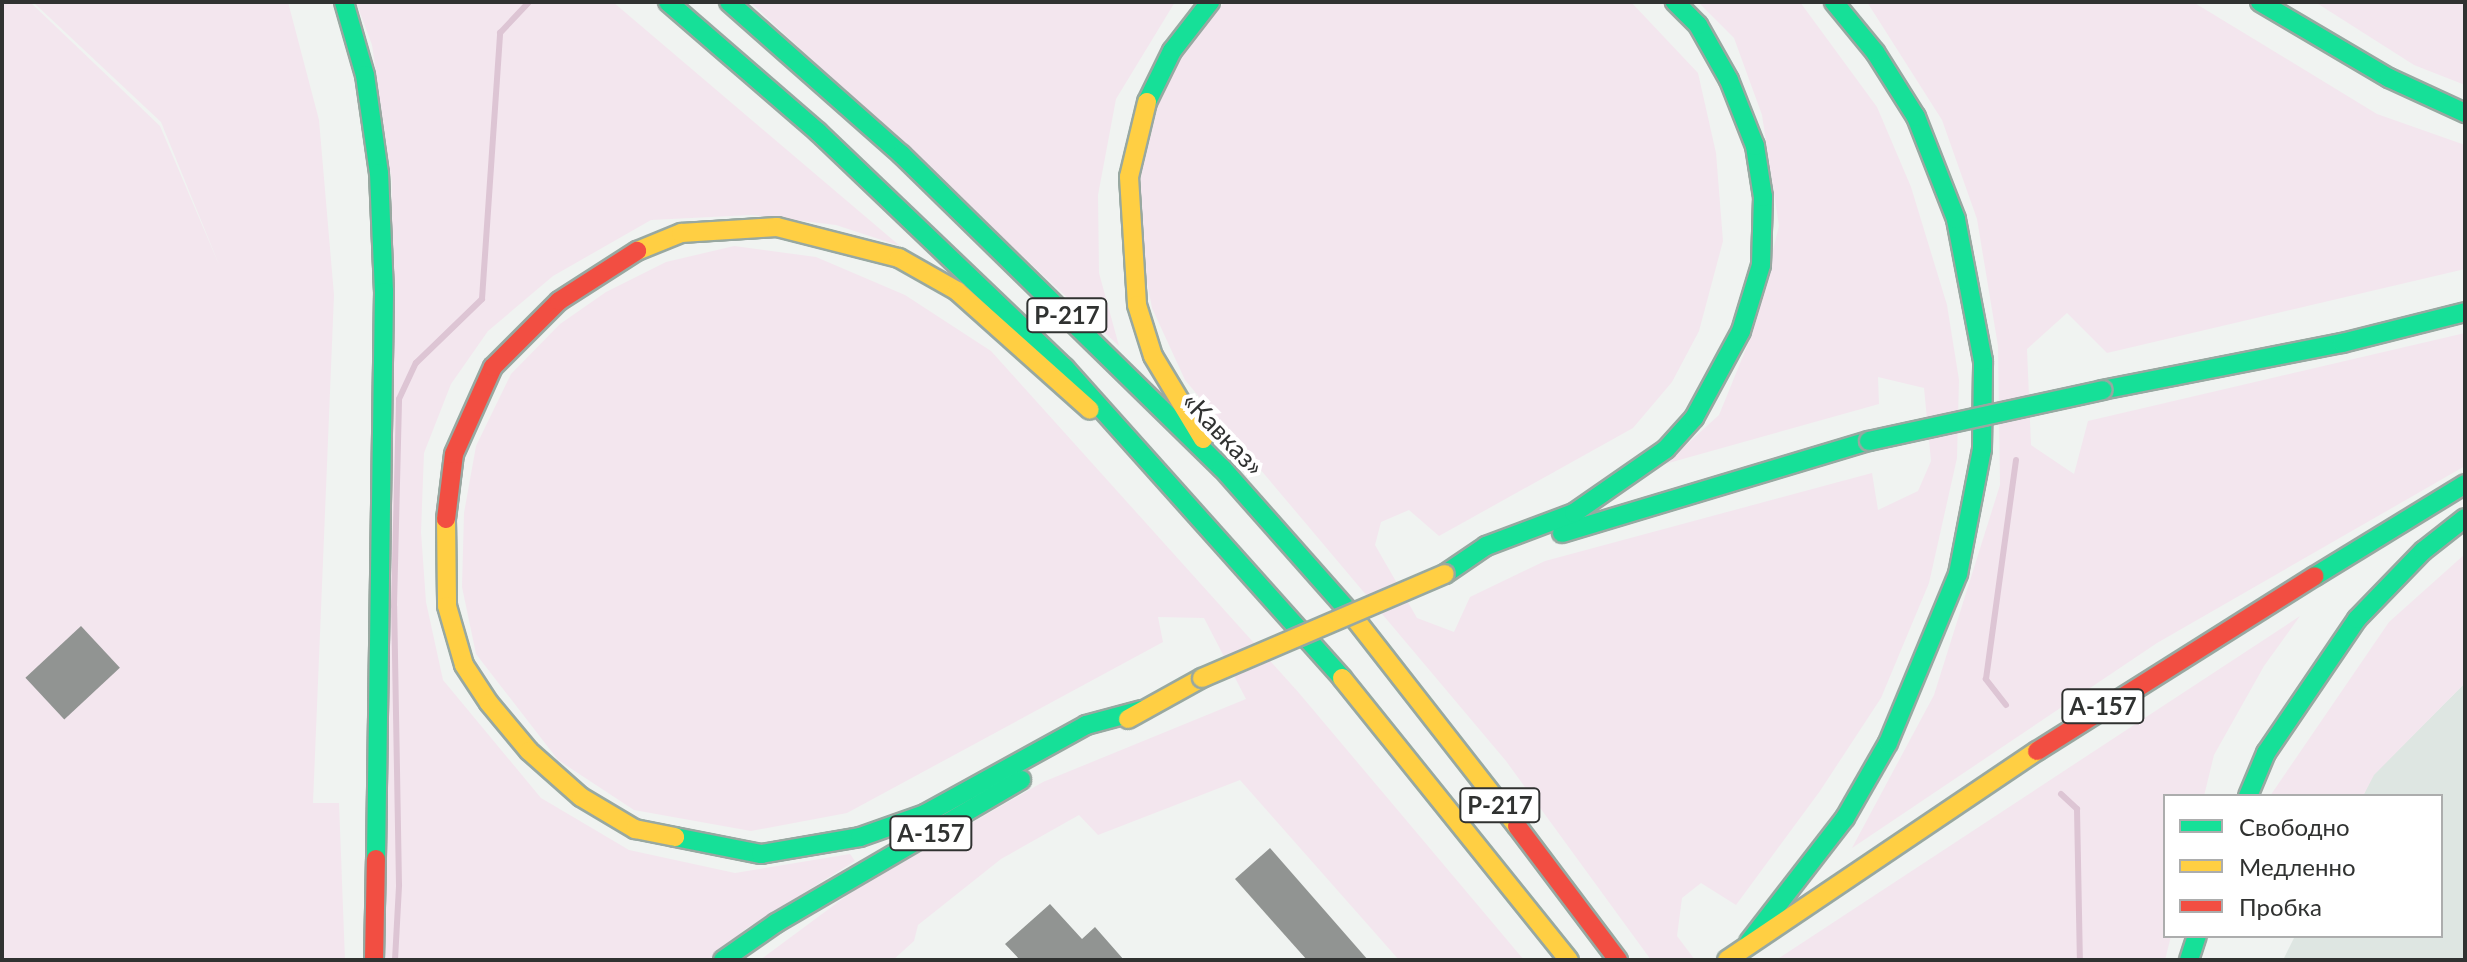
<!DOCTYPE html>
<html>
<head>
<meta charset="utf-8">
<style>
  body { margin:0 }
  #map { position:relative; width:2467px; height:962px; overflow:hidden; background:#f0f3f1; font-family:Lato,sans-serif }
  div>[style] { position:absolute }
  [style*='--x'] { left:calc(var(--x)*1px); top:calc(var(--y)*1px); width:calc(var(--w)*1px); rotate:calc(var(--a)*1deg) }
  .built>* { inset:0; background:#dee6e2 }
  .green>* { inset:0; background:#f3e6ee }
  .stream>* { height:6px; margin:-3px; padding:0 3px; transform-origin:3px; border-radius:3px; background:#ddc5d4 }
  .building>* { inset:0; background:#919492; transform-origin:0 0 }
  .roads { filter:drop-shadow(2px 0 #98a8a1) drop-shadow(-2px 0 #98a8a1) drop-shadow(0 2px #98a8a1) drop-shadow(0 -2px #98a8a1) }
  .fast>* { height:18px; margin:-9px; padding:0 9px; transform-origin:9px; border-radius:9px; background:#16e098 }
  .slow>* { height:18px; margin:-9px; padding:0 9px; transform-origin:9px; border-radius:9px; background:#ffcf43 }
  .jam>* { height:18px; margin:-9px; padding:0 9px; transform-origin:9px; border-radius:9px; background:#f24e42 }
  .bridges { filter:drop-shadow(2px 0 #98a8a1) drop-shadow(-2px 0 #98a8a1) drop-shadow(0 2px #98a8a1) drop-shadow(0 -2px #98a8a1) }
  .fast-bridge>* { height:18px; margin:-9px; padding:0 9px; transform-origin:9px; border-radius:9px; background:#16e098 }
  .slow-bridge>* { height:18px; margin:-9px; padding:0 9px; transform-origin:9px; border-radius:9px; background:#ffcf43 }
  span { translate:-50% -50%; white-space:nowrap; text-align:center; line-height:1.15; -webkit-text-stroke:8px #fff; paint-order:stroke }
  .shield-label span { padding:2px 6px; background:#fff; border:2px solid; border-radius:6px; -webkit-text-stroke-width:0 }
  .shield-label { font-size:24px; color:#303231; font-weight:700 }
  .street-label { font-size:26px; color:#303231 }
  .frame { position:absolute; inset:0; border:4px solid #303231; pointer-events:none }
  .legend { position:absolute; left:2163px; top:794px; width:280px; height:144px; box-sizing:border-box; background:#fff; border:2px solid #acadad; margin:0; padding:10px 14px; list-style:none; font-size:24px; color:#303231 }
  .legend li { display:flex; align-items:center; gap:16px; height:40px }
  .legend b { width:40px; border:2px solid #acadad }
</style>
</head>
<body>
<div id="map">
  <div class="built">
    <i style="clip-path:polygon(2465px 683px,2465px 960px,2283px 960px,2295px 936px,2441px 936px,2441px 796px,2363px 796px,2373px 775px)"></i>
  </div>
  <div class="green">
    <i style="clip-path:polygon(2px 2px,30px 2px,160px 126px,220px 267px,161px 122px,33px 2px,288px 2px,319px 120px,334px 295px,313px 803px,339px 803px,345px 960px,2px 960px)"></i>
    <i style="clip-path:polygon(356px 2px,613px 2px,900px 246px,836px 225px,751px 215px,651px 220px,553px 276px,488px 331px,451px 384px,424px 453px,421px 532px,426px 602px,443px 680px,541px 798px,629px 850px,735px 873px,850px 854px,855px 861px,747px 928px,708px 960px,380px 960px,392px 182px,372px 45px)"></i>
    <i style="clip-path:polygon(750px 2px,1175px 2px,1116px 99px,1098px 195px,1099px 273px,1119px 346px)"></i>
    <i style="clip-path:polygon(1225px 2px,1631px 2px,1698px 73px,1716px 153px,1723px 241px,1699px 331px,1672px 382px,1633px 428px,1439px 536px,1409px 510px,1381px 522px,1375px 545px,1417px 618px,1454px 632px,1470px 597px,1545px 561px,1872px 473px,1878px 510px,1918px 491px,1931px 461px,1924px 388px,1878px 377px,1879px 404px,1665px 464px,1719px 415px,1752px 334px,1779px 226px,1762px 115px,1734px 38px,1698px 2px,1800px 2px,1877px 107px,1911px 187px,1947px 305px,1959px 380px,1957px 458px,1929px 583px,1881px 698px,1820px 791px,1736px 905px,1701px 883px,1682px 898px,1677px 936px,1695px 960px,1651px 960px,1506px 761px,1185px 380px,1152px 308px,1133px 210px,1146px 127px,1185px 46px)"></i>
    <i style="clip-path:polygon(1867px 2px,2193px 2px,2377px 114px,2465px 145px,2465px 269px,2107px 353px,2067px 313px,2027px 349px,2031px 445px,2074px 474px,2088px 421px,2465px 333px,2465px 466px,2157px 643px,1852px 848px,1934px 695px,2000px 485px,1998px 346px,1977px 219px,1942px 120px)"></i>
    <i style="clip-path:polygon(2315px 2px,2465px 2px,2465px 85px,2414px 65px)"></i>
    <i style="clip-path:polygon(734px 246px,816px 257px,905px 295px,991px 351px,1299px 693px,1524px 960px,1399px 960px,1240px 780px,1098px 835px,1079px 815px,1001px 859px,918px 925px,914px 941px,893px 960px,760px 960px,853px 891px,1043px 782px,1246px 699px,1204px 618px,1158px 617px,1163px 642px,847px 813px,751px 831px,634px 810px,558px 760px,476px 654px,462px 587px,464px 513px,476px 446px,511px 374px,560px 324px,606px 292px,666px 262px)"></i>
    <i style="clip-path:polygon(2465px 554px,2465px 683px,2374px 775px,2363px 796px,2270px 796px,2389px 622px)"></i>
    <i style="clip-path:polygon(2300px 616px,2264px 666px,2214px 755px,2204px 796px,2165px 796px,2165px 936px,2171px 936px,2165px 960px,1776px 960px)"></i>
  </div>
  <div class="stream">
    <i style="--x:2006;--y:705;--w:33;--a:-128"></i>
    <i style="--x:1986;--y:679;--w:221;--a:-82.2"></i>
    <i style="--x:2061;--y:794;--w:22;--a:43"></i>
    <i style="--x:2077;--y:809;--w:151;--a:88.9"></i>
    <i style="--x:395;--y:960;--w:75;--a:-86.9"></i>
    <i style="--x:399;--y:885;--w:279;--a:-91"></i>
    <i style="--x:394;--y:606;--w:207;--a:-88.6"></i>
    <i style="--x:399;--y:399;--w:40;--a:-65"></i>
    <i style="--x:416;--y:363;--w:92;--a:-44.1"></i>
    <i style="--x:482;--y:299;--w:267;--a:-86.1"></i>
    <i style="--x:500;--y:33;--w:42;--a:-46.9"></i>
  </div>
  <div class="building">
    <i style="left:81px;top:626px;width:57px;height:76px;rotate:47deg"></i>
    <i style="clip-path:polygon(1270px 848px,1368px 960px,1307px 960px,1235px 879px)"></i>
    <i style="clip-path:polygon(1050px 904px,1082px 939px,1095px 927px,1124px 960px,1020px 960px,1005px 944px)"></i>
  </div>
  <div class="roads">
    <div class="fast">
      <i style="--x:344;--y:2;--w:76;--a:74"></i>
      <i style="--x:365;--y:75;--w:99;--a:81.9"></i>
      <i style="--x:379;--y:173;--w:119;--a:87.6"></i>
      <i style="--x:384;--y:292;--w:567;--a:90.81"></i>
      <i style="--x:668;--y:2;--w:198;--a:40.9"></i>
      <i style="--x:818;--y:132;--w:342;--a:43.7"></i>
      <i style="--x:1065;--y:368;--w:416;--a:48.2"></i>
      <i style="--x:729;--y:2;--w:230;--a:41.5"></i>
      <i style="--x:901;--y:154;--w:449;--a:44.4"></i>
      <i style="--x:1222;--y:468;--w:196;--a:48.5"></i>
      <i style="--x:2260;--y:2;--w:150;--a:30.5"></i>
      <i style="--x:2389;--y:78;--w:84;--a:24.7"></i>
      <i style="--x:1147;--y:102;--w:57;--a:-63.9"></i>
      <i style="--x:1172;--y:51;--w:62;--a:-52.2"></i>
      <i style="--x:2102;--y:390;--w:245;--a:-11.1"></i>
      <i style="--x:2342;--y:343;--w:127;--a:-14.1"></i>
      <i style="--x:1562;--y:533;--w:320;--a:-16.7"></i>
      <i style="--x:1445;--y:574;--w:50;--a:-34.3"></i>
      <i style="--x:1486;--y:546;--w:94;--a:-20.6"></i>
      <i style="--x:1574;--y:513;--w:112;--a:-34.8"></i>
      <i style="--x:1666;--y:449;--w:42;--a:-47.9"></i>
      <i style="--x:1694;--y:418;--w:99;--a:-61.6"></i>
      <i style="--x:1741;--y:331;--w:69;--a:-73.1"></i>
      <i style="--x:1761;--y:265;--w:68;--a:-88.3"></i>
      <i style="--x:1763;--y:197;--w:52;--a:-98.9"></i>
      <i style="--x:1755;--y:146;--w:71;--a:-111.5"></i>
      <i style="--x:1729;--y:80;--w:63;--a:-119.4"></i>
      <i style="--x:1698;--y:25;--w:33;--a:-135"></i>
      <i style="--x:2315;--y:576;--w:176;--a:-31.5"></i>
      <i style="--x:2248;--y:796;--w:47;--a:-67.3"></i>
      <i style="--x:2266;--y:753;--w:162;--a:-55.8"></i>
      <i style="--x:2357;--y:619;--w:95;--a:-45.9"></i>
      <i style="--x:2423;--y:551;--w:53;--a:-38.2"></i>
      <i style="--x:675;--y:837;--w:88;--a:11.2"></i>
      <i style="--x:761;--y:854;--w:100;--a:-9.7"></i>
      <i style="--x:860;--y:837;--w:69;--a:-19.5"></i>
      <i style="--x:925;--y:814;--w:184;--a:-28.9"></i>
      <i style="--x:1086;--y:725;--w:58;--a:-15"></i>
      <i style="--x:1749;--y:942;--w:157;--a:-52.3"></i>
      <i style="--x:1845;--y:818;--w:86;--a:-60.2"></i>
      <i style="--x:1888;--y:743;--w:183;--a:-67.5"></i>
      <i style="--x:1958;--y:574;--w:127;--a:-79.1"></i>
      <i style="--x:1982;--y:449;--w:88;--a:-89.3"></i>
      <i style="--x:1983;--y:361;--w:145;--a:-100.8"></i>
      <i style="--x:1956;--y:219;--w:110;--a:-111.4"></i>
      <i style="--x:1916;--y:117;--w:77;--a:-122.2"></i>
      <i style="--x:1875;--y:52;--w:65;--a:-129.4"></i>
      <i style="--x:723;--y:960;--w:65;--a:-34.9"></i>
      <i style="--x:776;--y:923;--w:284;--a:-30.3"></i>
      <i style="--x:2189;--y:960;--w:25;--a:-72"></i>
    </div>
    <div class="slow">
      <i style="--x:1147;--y:102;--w:77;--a:103.5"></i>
      <i style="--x:1129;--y:177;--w:128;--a:86.4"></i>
      <i style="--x:1137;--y:305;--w:53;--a:72.6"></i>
      <i style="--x:1153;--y:356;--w:97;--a:58.9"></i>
      <i style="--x:637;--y:251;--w:48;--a:-22.2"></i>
      <i style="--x:681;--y:233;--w:96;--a:-3.6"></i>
      <i style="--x:777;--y:227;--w:126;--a:14.3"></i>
      <i style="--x:899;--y:258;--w:67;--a:29.6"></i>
      <i style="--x:957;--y:291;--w:178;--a:41.8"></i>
      <i style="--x:446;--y:519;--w:87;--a:89.3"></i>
      <i style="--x:447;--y:606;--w:61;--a:73.9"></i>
      <i style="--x:464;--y:665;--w:45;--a:56.7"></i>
      <i style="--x:489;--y:703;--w:62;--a:50.2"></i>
      <i style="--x:529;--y:751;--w:69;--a:41.5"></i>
      <i style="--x:581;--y:797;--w:63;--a:30.7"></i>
      <i style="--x:635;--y:829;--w:41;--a:11.3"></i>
      <i style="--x:1352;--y:615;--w:268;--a:52"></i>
      <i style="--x:1342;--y:678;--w:362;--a:51.2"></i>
      <i style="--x:1128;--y:719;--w:85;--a:-29"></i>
      <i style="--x:1727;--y:960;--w:374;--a:-34"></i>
    </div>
    <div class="jam">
      <i style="--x:446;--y:519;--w:65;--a:-83"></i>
      <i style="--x:454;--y:454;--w:95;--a:-65.9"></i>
      <i style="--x:493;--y:367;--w:93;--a:-45"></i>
      <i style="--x:559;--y:301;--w:93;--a:-32.7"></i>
      <i style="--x:2037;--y:751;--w:328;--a:-32.2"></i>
      <i style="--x:1517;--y:826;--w:168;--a:53"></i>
      <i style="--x:374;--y:960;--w:101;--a:-88.9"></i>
    </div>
  </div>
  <div class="bridges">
    <div class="fast-bridge">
      <i style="--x:1869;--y:441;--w:239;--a:-12.3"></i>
    </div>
    <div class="slow-bridge">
      <i style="--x:1202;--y:678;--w:264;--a:-23.2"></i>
    </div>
  </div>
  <div class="shield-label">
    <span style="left:1067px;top:315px">Р-217</span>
    <span style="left:2103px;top:706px">А-157</span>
    <span style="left:1500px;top:805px">Р-217</span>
    <span style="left:931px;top:833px">А-157</span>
  </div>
  <div class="street-label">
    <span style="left:1223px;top:434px;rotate:46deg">«Кавказ»</span>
  </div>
  <div class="frame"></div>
  <ul class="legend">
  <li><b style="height:10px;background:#16e098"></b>Свободно</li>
  <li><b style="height:10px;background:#ffcf43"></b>Медленно</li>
  <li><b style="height:10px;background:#f24e42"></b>Пробка</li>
  </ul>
</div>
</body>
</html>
